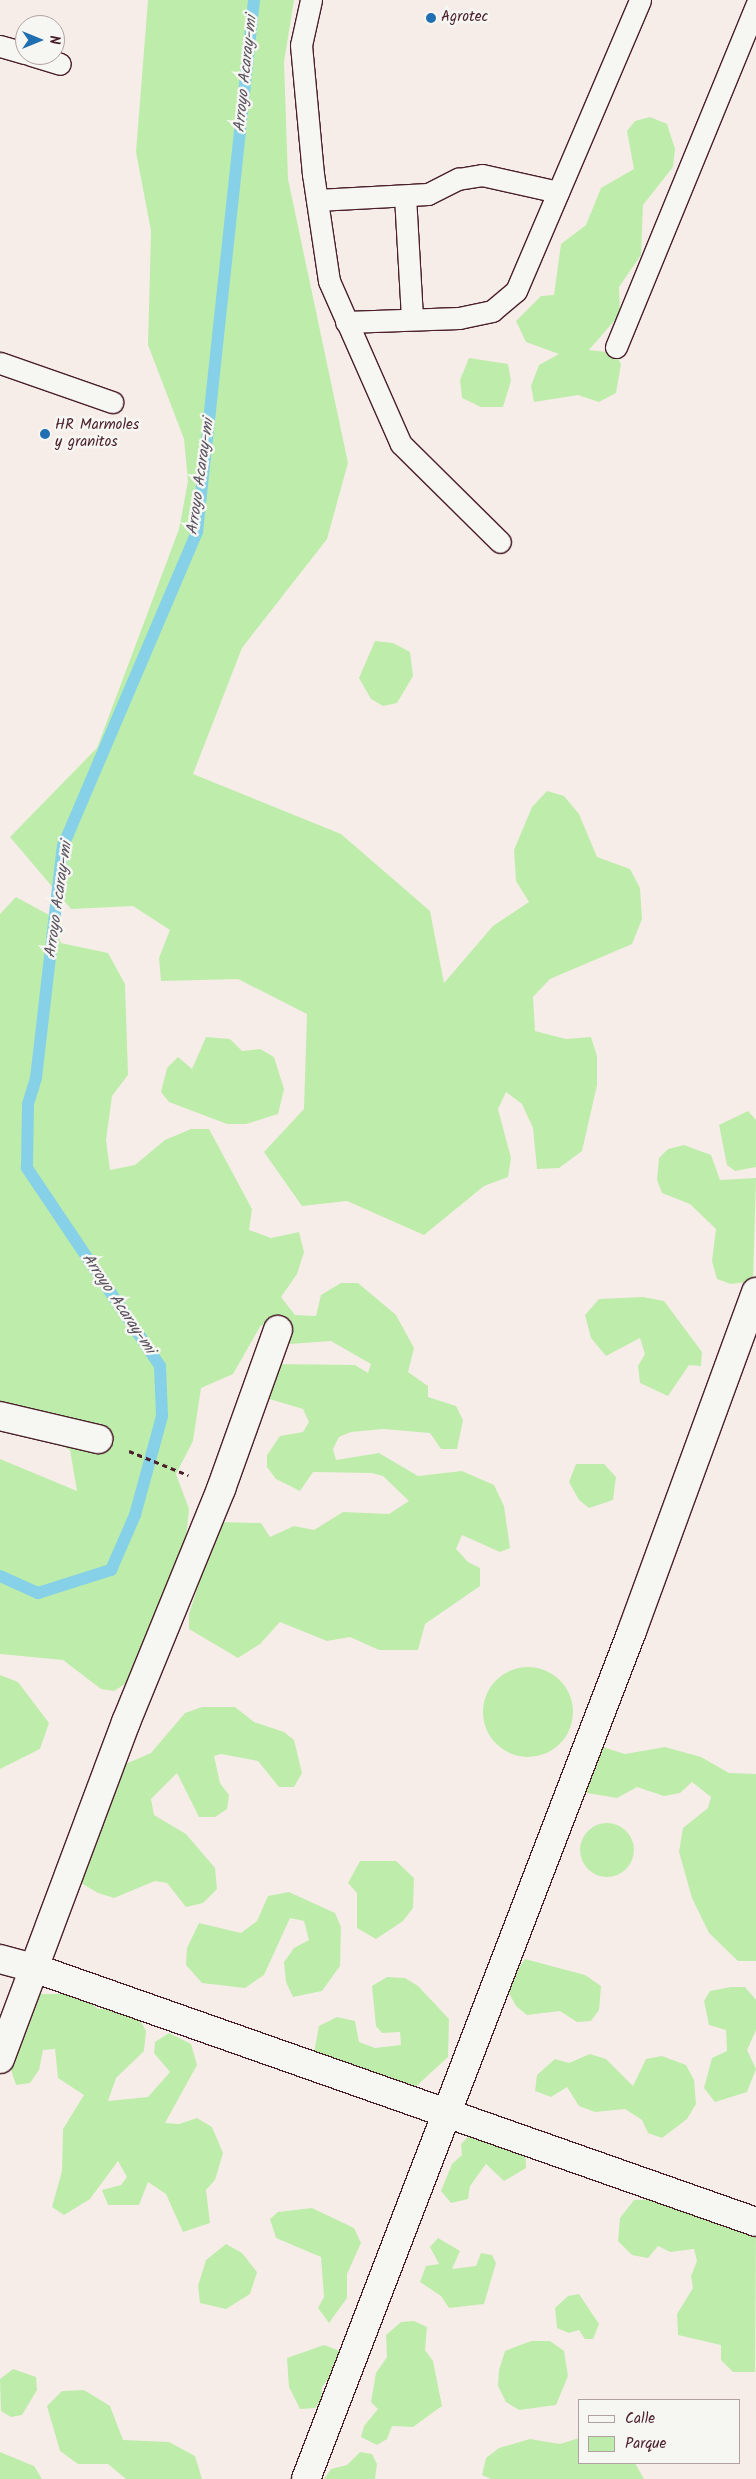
<!DOCTYPE html>
<html>
<head>
<meta charset="utf-8">
<style>
  body { margin:0 }
  #map { position:relative; width:756px; height:2479px; overflow:hidden; background:#f7ede8; font-family:Kalam,sans-serif }
  div>[style] { position:absolute }
  [style*='--x'] { left:calc(var(--x)*1px); top:calc(var(--y)*1px); width:calc(var(--w)*1px); rotate:calc(var(--a)*1deg) }
  .green>* { inset:0; background:#beedab }
  .round { border-radius:50% }
  .stream>* { height:12px; margin:-6px; padding:0 6px; transform-origin:6px; border-radius:6px; background:#86d1e7 }
  .path>* { height:3px; margin-top:-1.5px; transform-origin:0; background:repeating-linear-gradient(90deg,#4a1f2b 0 5px,transparent 0 9px) }
  .roads { filter:drop-shadow(1px 0 #4a1f2b) drop-shadow(-1px 0 #4a1f2b) drop-shadow(0 1px #4a1f2b) drop-shadow(0 -1px #4a1f2b) }
  .service>* { height:21px; margin:-10.5px; padding:0 10.5px; transform-origin:10.5px; border-radius:10.5px; background:#f6f6f2 }
  .minor>* { height:28px; margin:-14px; padding:0 14px; transform-origin:14px; border-radius:14px; background:#f6f6f2 }
  .dots>* { width:14px; height:14px; translate:-50% -50%; box-sizing:border-box; border:2px solid #f6f6f2; border-radius:50% }
  span { translate:-50% -50%; white-space:nowrap; text-align:center; line-height:1.15; -webkit-text-stroke:5px #f6f6f2; paint-order:stroke }
  .poi-label { font-size:15px; color:#4a1f2b }
  .left { translate:0 -50%; text-align:left }
  .water-label { font-size:16px; color:#5c5463; font-style:italic }
  .legend { position:absolute; left:578px; top:2399px; width:162px; height:65px; box-sizing:border-box; background:#f6f6f2; border:1px solid #b1a0a2; margin:0; padding:6px 9px; list-style:none; font-size:15px; color:#4a1f2b }
  .legend li { display:flex; align-items:center; gap:10px; height:25px }
  .legend b { width:25px; border:1px solid #b1a0a2 }
  .north { position:absolute; left:15px; top:15px; width:50px; height:50px; box-sizing:border-box; background:#f6f6f2; border:1px solid #b1a0a2; border-radius:50%; rotate:90deg; font-size:14px; font-weight:700; line-height:20px; text-align:center; color:#4a1f2b }
  .north::after { content:''; display:block; margin:auto; width:18px; height:22px; background:#1f6fb2; clip-path:polygon(50% 0,100% 100%,50% 72%,0 100%) }
</style>
</head>
<body>
<div id="map">
  <div class="green">
    <i style="clip-path:polygon(148px 0,294px 0,284px 62px,288px 179px,348px 463px,327px 539px,242px 648px,193px 774px,341px 834px,430px 911px,444px 983px,493px 926px,529px 902px,516px 881px,514px 850px,532px 807px,547px 791px,564px 796px,579px 814px,597px 857px,630px 869px,640px 888px,642px 919px,632px 944px,550px 979px,533px 997px,535px 1031px,566px 1039px,591px 1037px,597px 1056px,597px 1085px,582px 1151px,559px 1168px,537px 1169px,533px 1128px,522px 1104px,506px 1092px,498px 1109px,511px 1158px,508px 1177px,484px 1186px,424px 1235px,347px 1201px,302px 1206px,264px 1152px,304px 1109px,307px 1014px,238px 979px,161px 981px,159px 958px,170px 930px,133px 906px,71px 909px,10px 837px,97px 748px,179px 529px,188px 481px,184px 439px,148px 345px,151px 231px,136px 152px)"></i>
    <i style="clip-path:polygon(650px 117px,667px 124px,675px 149px,673px 167px,643px 205px,641px 255px,619px 287px,620px 314px,589px 350px,615px 353px,621px 364px,616px 393px,599px 402px,578px 395px,534px 402px,531px 386px,539px 365px,559px 354px,526px 342px,516px 321px,541px 296px,554px 295px,561px 244px,586px 225px,601px 188px,634px 169px,627px 131px,635px 121px)"></i>
    <i style="clip-path:polygon(469px 358px,508px 364px,511px 381px,503px 407px,481px 407px,462px 398px,460px 380px)"></i>
    <i style="clip-path:polygon(375px 641px,393px 643px,410px 652px,413px 676px,397px 703px,383px 706px,371px 699px,359px 678px)"></i>
    <i style="clip-path:polygon(16px 897px,51px 916px,61px 943px,108px 953px,125px 984px,128px 1075px,112px 1096px,106px 1140px,110px 1170px,135px 1165px,165px 1140px,191px 1129px,209px 1129px,252px 1209px,249px 1230px,271px 1238px,299px 1232px,304px 1252px,297px 1274px,281px 1297px,295px 1315px,316px 1316px,321px 1295px,341px 1283px,358px 1283px,396px 1315px,414px 1348px,408px 1372px,428px 1386px,428px 1397px,456px 1406px,463px 1420px,457px 1449px,441px 1449px,430px 1433px,383px 1429px,351px 1432px,339px 1437px,333px 1449px,336px 1460px,379px 1453px,418px 1476px,462px 1471px,494px 1485px,504px 1506px,510px 1548px,500px 1552px,462px 1535px,456px 1549px,468px 1562px,480px 1568px,480px 1586px,425px 1624px,418px 1650px,379px 1650px,350px 1637px,327px 1641px,280px 1622px,260px 1644px,238px 1658px,189px 1629px,189px 1614px,219px 1522px,261px 1523px,270px 1537px,294px 1526px,314px 1530px,343px 1512px,389px 1514px,409px 1501px,383px 1476px,372px 1473px,313px 1472px,300px 1491px,276px 1479px,267px 1467px,267px 1455px,280px 1436px,303px 1432px,309px 1422px,303px 1409px,266px 1398px,274px 1364px,355px 1365px,368px 1373px,371px 1364px,331px 1341px,290px 1344px,261px 1325px,233px 1374px,201px 1388px,193px 1441px,176px 1474px,189px 1509px,175px 1643px,146px 1655px,139px 1675px,114px 1691px,101px 1689px,63px 1660px,0 1654px,0 1459px,77px 1491px,70px 1450px,0 1416px,0 914px)"></i>
    <i style="clip-path:polygon(206px 1037px,230px 1039px,242px 1051px,260px 1049px,274px 1057px,284px 1089px,278px 1114px,246px 1124px,227px 1124px,169px 1102px,161px 1092px,167px 1068px,178px 1057px,192px 1069px)"></i>
    <i style="clip-path:polygon(748px 1111px,756px 1120px,756px 1167px,735px 1171px,727px 1165px,719px 1125px)"></i>
    <i style="clip-path:polygon(684px 1145px,711px 1155px,720px 1180px,756px 1178px,753px 1281px,731px 1284px,717px 1279px,712px 1261px,716px 1229px,690px 1204px,662px 1193px,657px 1180px,659px 1158px,668px 1149px)"></i>
    <i style="clip-path:polygon(643px 1297px,664px 1301px,702px 1352px,701px 1366px,689px 1365px,668px 1396px,640px 1383px,638px 1366px,645px 1354px,640px 1338px,606px 1356px,591px 1338px,585px 1315px,599px 1299px)"></i>
    <i style="clip-path:polygon(576px 1464px,604px 1464px,616px 1477px,613px 1500px,589px 1508px,579px 1500px,569px 1482px)"></i>
    <i class="round" style="left:483px;top:1667px;width:90px;height:90px"></i>
    <i style="clip-path:polygon(0 1675px,18px 1682px,49px 1723px,40px 1749px,0 1769px)"></i>
    <i style="clip-path:polygon(202px 1707px,235px 1707px,254px 1722px,284px 1732px,294px 1740px,302px 1773px,294px 1787px,279px 1787px,258px 1761px,221px 1754px,214px 1756px,220px 1783px,229px 1795px,227px 1809px,215px 1817px,199px 1817px,177px 1773px,151px 1799px,154px 1815px,186px 1834px,215px 1868px,217px 1889px,203px 1903px,186px 1907px,167px 1883px,155px 1881px,114px 1898px,98px 1893px,81px 1883px,83px 1857px,114px 1769px,151px 1753px,185px 1713px)"></i>
    <i style="clip-path:polygon(603px 1747px,625px 1754px,665px 1747px,701px 1757px,729px 1773px,756px 1774px,756px 1961px,738px 1961px,709px 1933px,692px 1898px,679px 1852px,683px 1828px,708px 1808px,711px 1797px,692px 1782px,680px 1793px,664px 1796px,637px 1787px,617px 1798px,587px 1793px,578px 1785px,584px 1756px)"></i>
    <i class="round" style="left:580px;top:1823px;width:54px;height:54px"></i>
    <i style="clip-path:polygon(360px 1861px,396px 1861px,414px 1878px,413px 1908px,403px 1921px,376px 1939px,357px 1928px,357px 1893px,348px 1883px)"></i>
    <i style="clip-path:polygon(289px 1892px,335px 1913px,341px 1927px,340px 1966px,322px 1991px,293px 1997px,286px 1982px,284px 1962px,294px 1948px,309px 1940px,304px 1921px,290px 1918px,264px 1975px,245px 1988px,202px 1983px,186px 1965px,187px 1948px,199px 1923px,241px 1933px,257px 1921px,268px 1896px)"></i>
    <i style="clip-path:polygon(525px 1959px,585px 1975px,601px 1986px,599px 2010px,591px 2021px,577px 2022px,560px 2011px,527px 2015px,516px 2006px,509px 1993px,514px 1975px)"></i>
    <i style="clip-path:polygon(387px 1977px,405px 1978px,418px 1986px,449px 2019px,448px 2057px,399px 2102px,314px 2053px,319px 2026px,337px 2017px,355px 2021px,359px 2042px,375px 2048px,401px 2045px,400px 2032px,382px 2033px,376px 2026px,372px 1986px)"></i>
    <i style="clip-path:polygon(731px 1987px,745px 1987px,756px 2000px,756px 2030px,747px 2050px,756px 2069px,747px 2092px,715px 2102px,704px 2088px,712px 2058px,727px 2051px,726px 2030px,709px 2025px,704px 2001px,710px 1991px)"></i>
    <i style="clip-path:polygon(38px 1994px,68px 1994px,86px 1999px,98px 2009px,119px 2007px,137px 2015px,146px 2031px,144px 2051px,116px 2078px,108px 2101px,148px 2097px,170px 2072px,154px 2053px,155px 2042px,169px 2033px,191px 2044px,197px 2065px,165px 2123px,179px 2124px,197px 2118px,212px 2127px,223px 2153px,215px 2180px,206px 2190px,210px 2223px,183px 2232px,166px 2194px,148px 2182px,139px 2205px,108px 2205px,102px 2190px,121px 2185px,127px 2177px,118px 2161px,90px 2199px,64px 2215px,52px 2207px,62px 2171px,63px 2129px,84px 2095px,58px 2078px,55px 2049px,43px 2050px,39px 2070px,30px 2083px,16px 2085px,9px 2064px)"></i>
    <i style="clip-path:polygon(590px 2054px,606px 2059px,633px 2086px,646px 2059px,662px 2056px,686px 2065px,694px 2080px,696px 2104px,687px 2119px,662px 2138px,648px 2133px,642px 2120px,625px 2109px,595px 2112px,579px 2106px,567px 2087px,551px 2097px,535px 2091px,537px 2075px,555px 2059px,569px 2063px)"></i>
    <i style="clip-path:polygon(470px 2135px,525px 2145px,526px 2168px,504px 2181px,486px 2164px,470px 2186px,468px 2199px,451px 2203px,441px 2191px,452px 2164px,462px 2155px,461px 2144px)"></i>
    <i style="clip-path:polygon(668px 2199px,756px 2235px,755px 2372px,733px 2372px,721px 2360px,721px 2345px,678px 2335px,677px 2314px,693px 2288px,691px 2276px,697px 2261px,694px 2249px,670px 2252px,658px 2246px,648px 2258px,632px 2255px,618px 2241px,620px 2218px,634px 2200px)"></i>
    <i style="clip-path:polygon(312px 2208px,354px 2228px,361px 2243px,347px 2274px,347px 2298px,329px 2323px,318px 2308px,324px 2297px,321px 2257px,276px 2238px,270px 2219px,278px 2212px)"></i>
    <i style="clip-path:polygon(438px 2238px,460px 2251px,452px 2269px,476px 2266px,481px 2253px,492px 2255px,496px 2263px,484px 2304px,449px 2308px,441px 2296px,420px 2282px,426px 2266px,439px 2264px,430px 2247px)"></i>
    <i style="clip-path:polygon(226px 2244px,242px 2253px,257px 2272px,250px 2294px,226px 2309px,200px 2303px,198px 2286px,206px 2260px)"></i>
    <i style="clip-path:polygon(579px 2294px,599px 2324px,593px 2339px,585px 2339px,579px 2330px,569px 2333px,557px 2328px,555px 2308px,568px 2296px)"></i>
    <i style="clip-path:polygon(414px 2321px,427px 2327px,425px 2350px,433px 2361px,442px 2406px,413px 2427px,392px 2426px,387px 2439px,377px 2445px,361px 2437px,364px 2426px,378px 2409px,371px 2402px,376px 2373px,387px 2357px,386px 2335px,401px 2322px)"></i>
    <i style="clip-path:polygon(531px 2341px,550px 2341px,564px 2351px,568px 2376px,556px 2405px,519px 2410px,506px 2402px,498px 2386px,499px 2370px,505px 2351px)"></i>
    <i style="clip-path:polygon(324px 2345px,340px 2351px,339px 2366px,322px 2387px,321px 2400px,315px 2408px,300px 2409px,289px 2387px,287px 2358px)"></i>
    <i style="clip-path:polygon(13px 2369px,36px 2377px,37px 2390px,22px 2415px,11px 2417px,1px 2411px,0 2379px)"></i>
    <i style="clip-path:polygon(84px 2390px,110px 2406px,123px 2440px,169px 2442px,195px 2456px,202px 2479px,126px 2479px,108px 2464px,78px 2464px,60px 2451px,47px 2406px,62px 2391px)"></i>
    <i style="clip-path:polygon(579px 2438px,580px 2463px,635px 2463px,644px 2479px,491px 2479px,482px 2475px,486px 2458px,499px 2448px,530px 2439px,560px 2444px)"></i>
    <i style="clip-path:polygon(0 2452px,34px 2466px,42px 2479px,0 2479px)"></i>
    <i style="clip-path:polygon(360px 2452px,372px 2454px,377px 2464px,375px 2479px,324px 2479px,331px 2469px,347px 2465px)"></i>
  </div>
  <div class="stream">
    <i style="--x:0;--y:1576;--w:42;--a:24.1"></i>
    <i style="--x:38;--y:1593;--w:77;--a:-17.5"></i>
    <i style="--x:111;--y:1570;--w:60;--a:-66.4"></i>
    <i style="--x:135;--y:1515;--w:103;--a:-74.7"></i>
    <i style="--x:162;--y:1416;--w:50;--a:-92.3"></i>
    <i style="--x:160;--y:1366;--w:239;--a:-123.9"></i>
    <i style="--x:27;--y:1168;--w:64;--a:-89.1"></i>
    <i style="--x:28;--y:1104;--w:27;--a:-73"></i>
    <i style="--x:36;--y:1078;--w:234;--a:-83.4"></i>
    <i style="--x:63;--y:846;--w:341;--a:-66.9"></i>
    <i style="--x:197;--y:532;--w:535;--a:-83.88"></i>
  </div>
  <div class="path">
    <i style="--x:129;--y:1451;--w:64;--a:22.1"></i>
  </div>
  <div class="roads">
    <div class="service">
      <i style="--x:311;--y:0;--w:46;--a:102.5"></i>
      <i style="--x:301;--y:45;--w:130;--a:84.7"></i>
      <i style="--x:313;--y:174;--w:108;--a:81.5"></i>
      <i style="--x:329;--y:281;--w:178;--a:66.2"></i>
      <i style="--x:401;--y:444;--w:139;--a:44.7"></i>
      <i style="--x:0;--y:46;--w:26;--a:16"></i>
      <i style="--x:31;--y:55;--w:30;--a:17"></i>
      <i style="--x:405;--y:196;--w:123;--a:86.7"></i>
      <i style="--x:317;--y:200;--w:111;--a:-3.1"></i>
      <i style="--x:428;--y:194;--w:34;--a:-27"></i>
      <i style="--x:458;--y:179;--w:24;--a:-9"></i>
      <i style="--x:482;--y:175;--w:78;--a:12.6"></i>
      <i style="--x:346;--y:322;--w:113;--a:-2"></i>
      <i style="--x:459;--y:318;--w:34;--a:-12"></i>
      <i style="--x:492;--y:311;--w:31;--a:-40"></i>
      <i style="--x:516;--y:291;--w:316;--a:-66.9"></i>
      <i style="--x:616;--y:347;--w:370;--a:-67.7"></i>
      <i style="--x:0;--y:363;--w:119;--a:19.2"></i>
    </div>
    <div class="minor">
      <i style="--x:0;--y:1416;--w:101;--a:13.2"></i>
      <i style="--x:0;--y:1959;--w:35;--a:15"></i>
      <i style="--x:34;--y:1968;--w:765;--a:19.38"></i>
      <i style="--x:0;--y:2059;--w:360;--a:-69.5"></i>
      <i style="--x:126;--y:1722;--w:252;--a:-67.8"></i>
      <i style="--x:221;--y:1489;--w:169;--a:-70.3"></i>
      <i style="--x:306;--y:2479;--w:909;--a:-68.97"></i>
      <i style="--x:632;--y:1631;--w:361;--a:-69.9"></i>
    </div>
  </div>
  <div class="dots">
    <i style="left:431px;top:18px;background:#1f6fb2"></i>
    <i style="left:45px;top:434px;background:#1f6fb2"></i>
  </div>
  <div class="poi-label">
    <span class="left" style="left:441px;top:18px">Agrotec</span>
    <span class="left" style="left:55px;top:434px">HR Marmoles<br>y granitos</span>
  </div>
  <div class="water-label">
    <span style="left:246px;top:74px;rotate:-84deg">Arroyo Acaray-mi</span>
    <span style="left:201px;top:477px;rotate:-82deg">Arroyo Acaray-mi</span>
    <span style="left:59px;top:900px;rotate:-82deg">Arroyo Acaray-mi</span>
    <span style="left:118px;top:1304px;rotate:56deg">Arroyo Acaray-mi</span>
  </div>
  <ul class="legend">
  <li><b style="height:6px;background:#f6f6f2"></b>Calle</li>
  <li><b style="height:14px;background:#beedab"></b>Parque</li>
  </ul>
  <div class="north">N</div>
</div>
</body>
</html>
